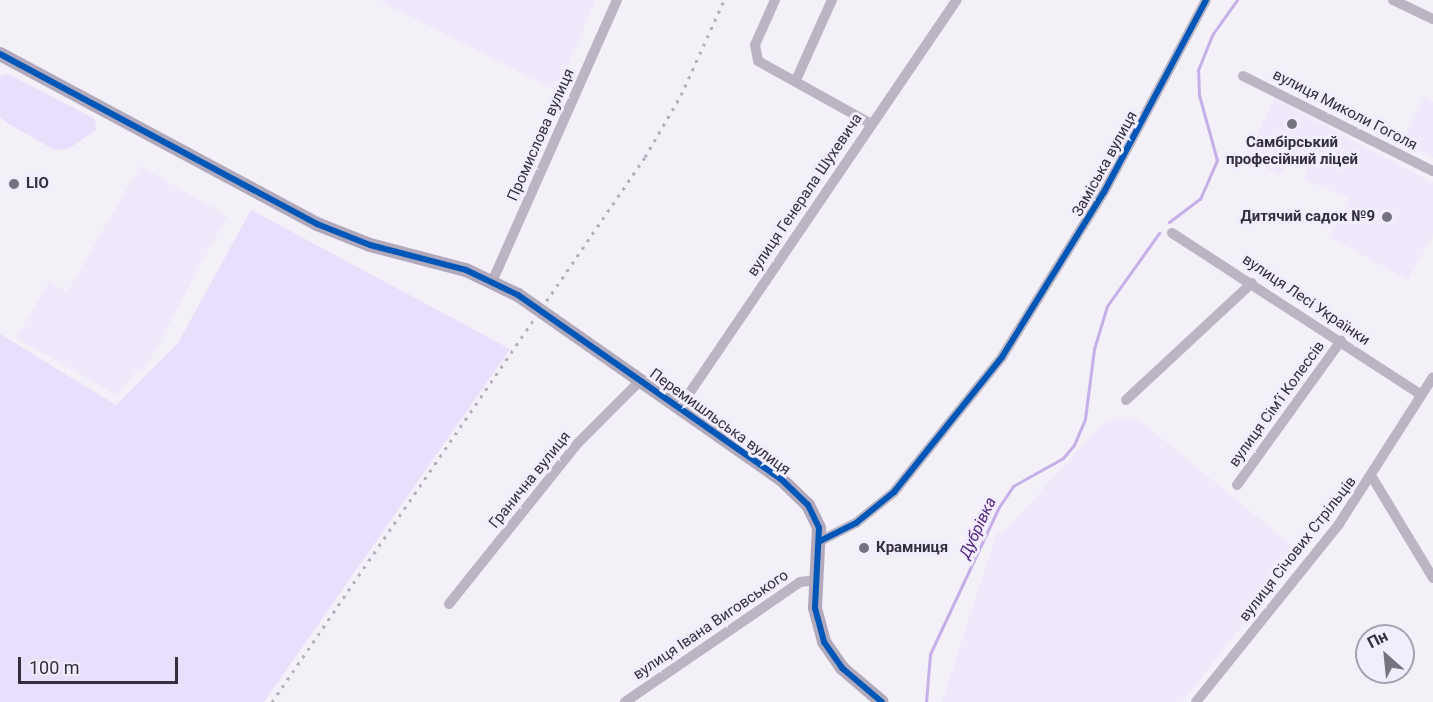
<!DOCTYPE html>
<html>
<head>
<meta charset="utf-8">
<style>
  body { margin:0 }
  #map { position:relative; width:1433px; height:702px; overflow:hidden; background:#f3f0f8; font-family:Roboto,sans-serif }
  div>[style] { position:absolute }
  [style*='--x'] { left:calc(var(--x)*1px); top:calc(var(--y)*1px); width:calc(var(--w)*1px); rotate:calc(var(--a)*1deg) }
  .built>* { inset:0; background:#efe9fb }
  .green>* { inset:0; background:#e9defb }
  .stream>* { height:3px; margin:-1.5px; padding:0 1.5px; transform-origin:1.5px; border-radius:1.5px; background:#c6afe9 }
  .minor>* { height:10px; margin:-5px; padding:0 5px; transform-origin:5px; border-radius:5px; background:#bab4c3 }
  .major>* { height:14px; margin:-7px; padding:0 7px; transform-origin:7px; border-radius:7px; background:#b2aabc }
  .rail>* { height:3px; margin-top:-1.5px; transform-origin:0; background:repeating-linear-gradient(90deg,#b3afbb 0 3px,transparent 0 9px) }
  .cycleway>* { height:6px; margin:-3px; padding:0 3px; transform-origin:3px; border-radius:3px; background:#0057b8 }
  .dots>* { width:16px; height:16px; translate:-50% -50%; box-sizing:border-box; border:3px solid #f2edfc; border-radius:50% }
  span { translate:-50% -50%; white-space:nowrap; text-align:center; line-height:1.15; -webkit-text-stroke:6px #f2edfc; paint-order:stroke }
  .street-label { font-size:15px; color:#342f3c }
  .poi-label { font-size:15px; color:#342f3c; font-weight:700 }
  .left { translate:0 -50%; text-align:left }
  .right { translate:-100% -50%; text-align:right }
  .water-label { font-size:16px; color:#552984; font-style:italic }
  .north { position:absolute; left:1355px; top:624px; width:60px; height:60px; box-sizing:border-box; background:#f2edfc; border:2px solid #a6a1af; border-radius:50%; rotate:333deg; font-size:16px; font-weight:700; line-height:24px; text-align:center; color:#342f3c }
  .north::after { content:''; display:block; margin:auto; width:21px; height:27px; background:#77737e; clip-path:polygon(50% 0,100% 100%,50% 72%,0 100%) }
  .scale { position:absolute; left:18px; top:657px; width:160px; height:27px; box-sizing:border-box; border:3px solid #342f3c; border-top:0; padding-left:8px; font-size:18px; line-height:21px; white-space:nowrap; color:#342f3c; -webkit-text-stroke:4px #f2edfc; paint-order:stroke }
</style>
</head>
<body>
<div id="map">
  <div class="built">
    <i style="clip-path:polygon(379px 0,596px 0,556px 91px)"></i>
    <i style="clip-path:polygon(1425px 97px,1433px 102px,1433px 158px,1402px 142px)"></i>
    <i style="clip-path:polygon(1275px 99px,1433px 183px,1433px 235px,1408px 280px,1330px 237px,1350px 199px,1304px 179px,1307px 169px,1288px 161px,1280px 175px,1245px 158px)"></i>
    <i style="clip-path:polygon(140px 166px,227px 216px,144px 371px,139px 368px,117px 395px,16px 338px,49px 282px,67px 292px)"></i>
    <i style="clip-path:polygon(1138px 419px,1300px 552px,1182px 702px,942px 702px,997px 532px,1001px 535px,1106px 420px)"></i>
  </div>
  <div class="green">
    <i style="clip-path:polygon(8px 74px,95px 119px,96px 130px,68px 149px,55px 150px,7px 123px,0 117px,0 76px)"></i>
    <i style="clip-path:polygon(251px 210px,510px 349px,264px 702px,0 702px,0 334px,116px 405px,178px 343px)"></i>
  </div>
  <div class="stream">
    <i style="--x:1169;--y:222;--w:39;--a:-37"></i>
    <i style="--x:1200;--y:199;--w:43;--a:-66.4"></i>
    <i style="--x:1217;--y:160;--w:67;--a:-105.5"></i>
    <i style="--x:1199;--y:95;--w:25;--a:-92"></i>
    <i style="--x:1198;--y:70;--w:38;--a:-68"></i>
    <i style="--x:1212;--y:35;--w:43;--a:-54.5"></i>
    <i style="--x:926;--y:702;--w:48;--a:-85.2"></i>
    <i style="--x:930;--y:654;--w:162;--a:-64.9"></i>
    <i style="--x:999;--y:507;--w:25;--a:-56"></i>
    <i style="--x:1013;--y:486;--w:57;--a:-29.2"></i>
    <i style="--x:1063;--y:458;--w:17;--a:-50"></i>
    <i style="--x:1074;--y:445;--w:28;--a:-67"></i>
    <i style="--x:1085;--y:419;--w:71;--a:-82.7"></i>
    <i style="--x:1094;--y:349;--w:45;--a:-73.2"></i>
    <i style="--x:1107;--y:306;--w:90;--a:-54.5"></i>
  </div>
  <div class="minor">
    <i style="--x:775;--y:0;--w:49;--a:114"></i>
    <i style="--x:755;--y:45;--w:16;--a:79"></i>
    <i style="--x:758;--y:61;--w:129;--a:29.1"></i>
    <i style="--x:1393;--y:0;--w:44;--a:25.4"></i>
    <i style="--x:1243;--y:76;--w:212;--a:26.6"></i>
    <i style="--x:796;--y:80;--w:88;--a:-65.8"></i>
    <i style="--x:1172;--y:233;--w:297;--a:33"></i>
    <i style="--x:492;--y:282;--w:308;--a:-66.1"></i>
    <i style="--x:1126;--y:400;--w:172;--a:-42.9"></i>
    <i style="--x:680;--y:407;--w:492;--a:-55.8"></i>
    <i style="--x:1372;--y:477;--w:118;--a:58.9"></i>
    <i style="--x:1237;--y:485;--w:178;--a:-54.2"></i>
    <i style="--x:820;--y:541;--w:40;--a:-26.6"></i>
    <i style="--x:856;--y:523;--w:49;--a:-39.2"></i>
    <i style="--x:894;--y:492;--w:173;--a:-51.3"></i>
    <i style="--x:1002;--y:357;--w:194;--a:-58.3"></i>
    <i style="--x:1104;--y:192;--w:217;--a:-62"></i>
    <i style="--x:449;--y:604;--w:206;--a:-51.3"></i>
    <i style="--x:578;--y:443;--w:89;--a:-45"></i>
    <i style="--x:625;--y:702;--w:212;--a:-34.4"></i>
    <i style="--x:800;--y:582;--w:17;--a:-7"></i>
    <i style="--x:1196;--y:702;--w:228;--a:-51.2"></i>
    <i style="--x:1339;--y:524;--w:174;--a:-57.4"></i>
  </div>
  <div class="major">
    <i style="--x:0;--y:54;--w:360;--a:28.2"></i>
    <i style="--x:317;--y:224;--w:57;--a:21.6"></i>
    <i style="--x:370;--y:245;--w:99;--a:14.6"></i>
    <i style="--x:466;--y:270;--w:58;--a:25.7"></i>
    <i style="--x:518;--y:295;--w:322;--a:35"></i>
    <i style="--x:782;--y:480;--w:36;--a:44"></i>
    <i style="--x:808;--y:505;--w:25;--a:64"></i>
    <i style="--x:819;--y:528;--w:80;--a:92.9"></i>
    <i style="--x:815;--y:608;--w:35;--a:75"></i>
    <i style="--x:824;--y:642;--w:32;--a:55"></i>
    <i style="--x:842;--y:668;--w:52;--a:40.4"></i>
  </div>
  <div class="rail">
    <i style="--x:272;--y:702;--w:660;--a:-55.61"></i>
    <i style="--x:645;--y:157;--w:72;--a:-59.9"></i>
    <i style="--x:681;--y:95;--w:104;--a:-65.6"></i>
  </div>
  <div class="cycleway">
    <i style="--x:0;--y:54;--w:360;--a:28.2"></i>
    <i style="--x:317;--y:224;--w:57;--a:21.6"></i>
    <i style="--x:370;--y:245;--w:99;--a:14.6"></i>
    <i style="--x:466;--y:270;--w:58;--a:25.7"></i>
    <i style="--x:518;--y:295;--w:322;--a:35"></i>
    <i style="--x:782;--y:480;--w:36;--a:44"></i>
    <i style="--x:808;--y:505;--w:25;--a:64"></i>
    <i style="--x:819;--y:528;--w:80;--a:92.9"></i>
    <i style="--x:815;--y:608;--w:35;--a:75"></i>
    <i style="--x:824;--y:642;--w:32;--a:55"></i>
    <i style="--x:842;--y:668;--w:52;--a:40.4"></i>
    <i style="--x:820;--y:541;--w:40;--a:-26.6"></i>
    <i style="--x:856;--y:523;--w:49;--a:-39.2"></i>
    <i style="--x:894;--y:492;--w:173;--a:-51.3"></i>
    <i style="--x:1002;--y:357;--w:194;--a:-58.3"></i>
    <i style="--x:1104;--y:192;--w:217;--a:-62"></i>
  </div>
  <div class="dots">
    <i style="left:1292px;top:124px;background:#77737e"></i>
    <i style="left:14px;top:184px;background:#77737e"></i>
    <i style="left:1387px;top:217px;background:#77737e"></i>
    <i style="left:864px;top:548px;background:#77737e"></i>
  </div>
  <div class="street-label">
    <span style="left:1345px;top:110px;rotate:27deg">вулиця Миколи Гоголя</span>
    <span style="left:541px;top:135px;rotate:-66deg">Промислова вулиця</span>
    <span style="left:1105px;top:164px;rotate:-61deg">Заміська вулиця</span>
    <span style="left:805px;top:195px;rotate:-56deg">вулиця Генерала Шухевича</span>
    <span style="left:1306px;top:300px;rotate:34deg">вулиця Лесі Українки</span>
    <span style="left:1277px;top:404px;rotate:-54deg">вулиця Сімʼї Колессів</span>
    <span style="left:720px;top:422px;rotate:36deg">Перемишльська вулиця</span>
    <span style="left:530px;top:480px;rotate:-51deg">Гранична вулиця</span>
    <span style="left:1298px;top:549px;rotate:-52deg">вулиця Січових Стрільців</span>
    <span style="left:711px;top:625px;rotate:-34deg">вулиця Івана Виговського</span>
  </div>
  <div class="poi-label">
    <span style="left:1292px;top:151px">Самбірський<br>професійний ліцей</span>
    <span class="left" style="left:26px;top:184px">LIO</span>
    <span class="right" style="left:1375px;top:217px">Дитячий садок №9</span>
    <span class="left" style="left:876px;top:548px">Крамниця</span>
  </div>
  <div class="water-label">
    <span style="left:978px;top:528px;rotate:-65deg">Дубрівка</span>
  </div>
  <div class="north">Пн</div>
  <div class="scale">100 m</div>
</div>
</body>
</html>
